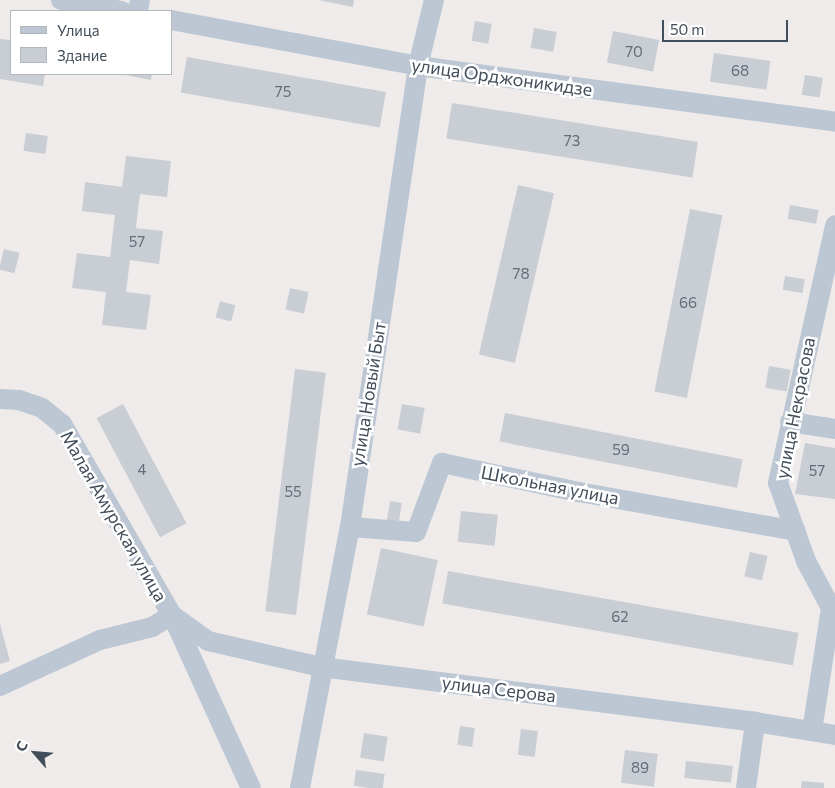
<!DOCTYPE html>
<html>
<head>
<meta charset="utf-8">
<style>
  body { margin:0 }
  #map { position:relative; width:835px; height:788px; overflow:hidden; background:#efebeb; font-family:Commissioner,sans-serif }
  div>[style] { position:absolute }
  [style*='--x'] { left:calc(var(--x)*1px); top:calc(var(--y)*1px); width:calc(var(--w)*1px); rotate:calc(var(--a)*1deg) }
  .building>* { inset:0; background:#c9cdd4; transform-origin:0 0 }
  .minor>* { height:20px; margin:-10px; padding:0 10px; transform-origin:10px; border-radius:10px; background:#bcc7d3 }
  span { translate:-50% -50%; white-space:nowrap; text-align:center; line-height:1.15; -webkit-text-stroke:5px #fff; paint-order:stroke }
  .number-label { font-size:15px; color:#646e78 }
  .number-label span { -webkit-text-stroke-width:0 }
  .street-label { font-size:18px; color:#424e5a }
  .legend { position:absolute; left:10px; top:10px; width:162px; height:65px; box-sizing:border-box; background:#fff; border:1px solid #b3b8bd; margin:0; padding:6px 9px; list-style:none; font-size:15px; color:#424e5a }
  .legend li { display:flex; align-items:center; gap:10px; height:25px }
  .legend b { width:25px; border:1px solid #b3b8bd }
  .north { position:absolute; left:10px; top:728px; width:50px; height:50px; -webkit-text-stroke:4px #fff; paint-order:stroke; rotate:297deg; font-size:14px; font-weight:700; line-height:20px; text-align:center; color:#424e5a }
  .north::after { content:''; display:block; margin:auto; width:18px; height:22px; background:#424e5a; clip-path:polygon(50% 0,100% 100%,50% 72%,0 100%) }
  .scale { position:absolute; left:662px; top:20px; width:126px; height:22px; box-sizing:border-box; border:2px solid #424e5a; border-top:0; padding-left:6px; font-size:15px; line-height:18px; white-space:nowrap; color:#424e5a; -webkit-text-stroke:4px #fff; paint-order:stroke }
</style>
</head>
<body>
<div id="map">
  <div class="building">
    <i style="clip-path:polygon(318px 0,354px 0,353px 7px)"></i>
    <i style="left:475px;top:21px;width:17px;height:20px;rotate:10deg"></i>
    <i style="left:534px;top:28px;width:23px;height:20px;rotate:10deg"></i>
    <i style="left:613px;top:31px;width:47px;height:32px;rotate:11deg"></i>
    <i style="clip-path:polygon(0 39px,11px 40px,11px 74px,45px 74px,43px 86px,0 79px)"></i>
    <i style="left:714px;top:53px;width:57px;height:29px;rotate:8deg"></i>
    <i style="left:187px;top:57px;width:202px;height:36px;rotate:10deg"></i>
    <i style="clip-path:polygon(120px 74px,152px 74px,151px 80px)"></i>
    <i style="left:805px;top:75px;width:18px;height:20px;rotate:9deg"></i>
    <i style="left:452px;top:103px;width:249px;height:36px;rotate:9deg"></i>
    <i style="left:26px;top:133px;width:22px;height:18px;rotate:8deg"></i>
    <i style="clip-path:polygon(126px 156px,171px 161px,167px 197px,140px 194px,136px 228px,163px 231px,159px 264px,130px 260px,126px 292px,151px 295px,146px 330px,102px 325px,106px 292px,72px 288px,77px 253px,110px 257px,115px 215px,82px 211px,85px 182px,122px 187px)"></i>
    <i style="left:518px;top:185px;width:37px;height:174px;rotate:13deg"></i>
    <i style="left:790px;top:205px;width:29px;height:14px;rotate:10deg"></i>
    <i style="left:690px;top:209px;width:33px;height:186px;rotate:11deg"></i>
    <i style="left:4px;top:249px;width:16px;height:21px;rotate:14deg"></i>
    <i style="left:785px;top:276px;width:20px;height:14px;rotate:9deg"></i>
    <i style="left:290px;top:288px;width:19px;height:22px;rotate:12deg"></i>
    <i style="left:220px;top:301px;width:16px;height:17px;rotate:15deg"></i>
    <i style="left:769px;top:366px;width:22px;height:22px;rotate:10deg"></i>
    <i style="left:295px;top:369px;width:31px;height:244px;rotate:7deg"></i>
    <i style="left:123px;top:404px;width:135px;height:30px;rotate:62deg"></i>
    <i style="left:402px;top:404px;width:23px;height:26px;rotate:10deg"></i>
    <i style="left:505px;top:413px;width:242px;height:29px;rotate:11deg"></i>
    <i style="clip-path:polygon(805px 443px,835px 448px,835px 499px,795px 494px)"></i>
    <i style="left:390px;top:501px;width:12px;height:24px;rotate:9deg"></i>
    <i style="left:461px;top:511px;width:37px;height:31px;rotate:6deg"></i>
    <i style="left:381px;top:548px;width:58px;height:68px;rotate:12deg"></i>
    <i style="left:750px;top:552px;width:18px;height:25px;rotate:13deg"></i>
    <i style="left:448px;top:571px;width:356px;height:33px;rotate:10deg"></i>
    <i style="clip-path:polygon(0 624px,10px 661px,0 664px)"></i>
    <i style="left:460px;top:726px;width:15px;height:19px;rotate:8deg"></i>
    <i style="left:521px;top:729px;width:17px;height:26px;rotate:7deg"></i>
    <i style="left:364px;top:733px;width:24px;height:25px;rotate:9deg"></i>
    <i style="left:625px;top:750px;width:33px;height:33px;rotate:7deg"></i>
    <i style="left:686px;top:761px;width:47px;height:17px;rotate:6deg"></i>
    <i style="left:356px;top:770px;width:29px;height:16px;rotate:8deg"></i>
    <i style="clip-path:polygon(802px 781px,824px 783px,824px 788px,801px 788px)"></i>
  </div>
  <div class="minor">
    <i style="--x:61;--y:0;--w:62;--a:10.2"></i>
    <i style="--x:138;--y:11;--w:11;--a:-80"></i>
    <i style="--x:171;--y:20;--w:251;--a:10.5"></i>
    <i style="--x:418;--y:66;--w:421;--a:7.6"></i>
    <i style="--x:0;--y:399;--w:19;--a:3"></i>
    <i style="--x:19;--y:400;--w:24;--a:19"></i>
    <i style="--x:42;--y:408;--w:26;--a:39"></i>
    <i style="--x:62;--y:424;--w:220;--a:60.1"></i>
    <i style="--x:172;--y:615;--w:190;--a:65.5"></i>
    <i style="--x:790;--y:422;--w:46;--a:8.8"></i>
    <i style="--x:350;--y:527;--w:66;--a:4.3"></i>
    <i style="--x:416;--y:532;--w:74;--a:-69.4"></i>
    <i style="--x:442;--y:463;--w:140;--a:12"></i>
    <i style="--x:579;--y:492;--w:220;--a:10.2"></i>
    <i style="--x:172;--y:615;--w:44;--a:35.8"></i>
    <i style="--x:208;--y:641;--w:116;--a:13"></i>
    <i style="--x:321;--y:667;--w:437;--a:7.2"></i>
    <i style="--x:755;--y:722;--w:81;--a:9.2"></i>
    <i style="--x:0;--y:686;--w:110;--a:-24.7"></i>
    <i style="--x:100;--y:640;--w:54;--a:-14"></i>
    <i style="--x:152;--y:627;--w:23;--a:-31"></i>
    <i style="--x:812;--y:731;--w:124;--a:-81.2"></i>
    <i style="--x:831;--y:608;--w:53;--a:-118"></i>
    <i style="--x:806;--y:561;--w:83;--a:-109.7"></i>
    <i style="--x:778;--y:483;--w:264;--a:-77.5"></i>
    <i style="--x:300;--y:788;--w:266;--a:-79.2"></i>
    <i style="--x:350;--y:527;--w:466;--a:-81.6"></i>
    <i style="--x:418;--y:66;--w:68;--a:-76.4"></i>
    <i style="--x:746;--y:788;--w:67;--a:-82.2"></i>
  </div>
  <div class="number-label">
    <span style="left:634px;top:52px">70</span>
    <span style="left:740px;top:71px">68</span>
    <span style="left:283px;top:92px">75</span>
    <span style="left:572px;top:141px">73</span>
    <span style="left:137px;top:242px">57</span>
    <span style="left:521px;top:274px">78</span>
    <span style="left:688px;top:303px">66</span>
    <span style="left:621px;top:450px">59</span>
    <span style="left:142px;top:470px">4</span>
    <span style="left:817px;top:471px">57</span>
    <span style="left:293px;top:492px">55</span>
    <span style="left:620px;top:617px">62</span>
    <span style="left:640px;top:768px">89</span>
  </div>
  <div class="street-label">
    <span style="left:502px;top:77px;rotate:8deg">улица Орджоникидзе</span>
    <span style="left:368px;top:394px;rotate:-81deg">улица Новый Быт</span>
    <span style="left:795px;top:408px;rotate:-79deg">улица Некрасова</span>
    <span style="left:550px;top:485px;rotate:11deg">Школьная улица</span>
    <span style="left:114px;top:516px;rotate:60deg">Малая Амурская улица</span>
    <span style="left:499px;top:689px;rotate:7deg">улица Серова</span>
  </div>
  <ul class="legend">
  <li><b style="height:6px;background:#bcc7d3"></b>Улица</li>
  <li><b style="height:14px;background:#c9cdd4"></b>Здание</li>
  </ul>
  <div class="north">С</div>
  <div class="scale">50 m</div>
</div>
</body>
</html>
